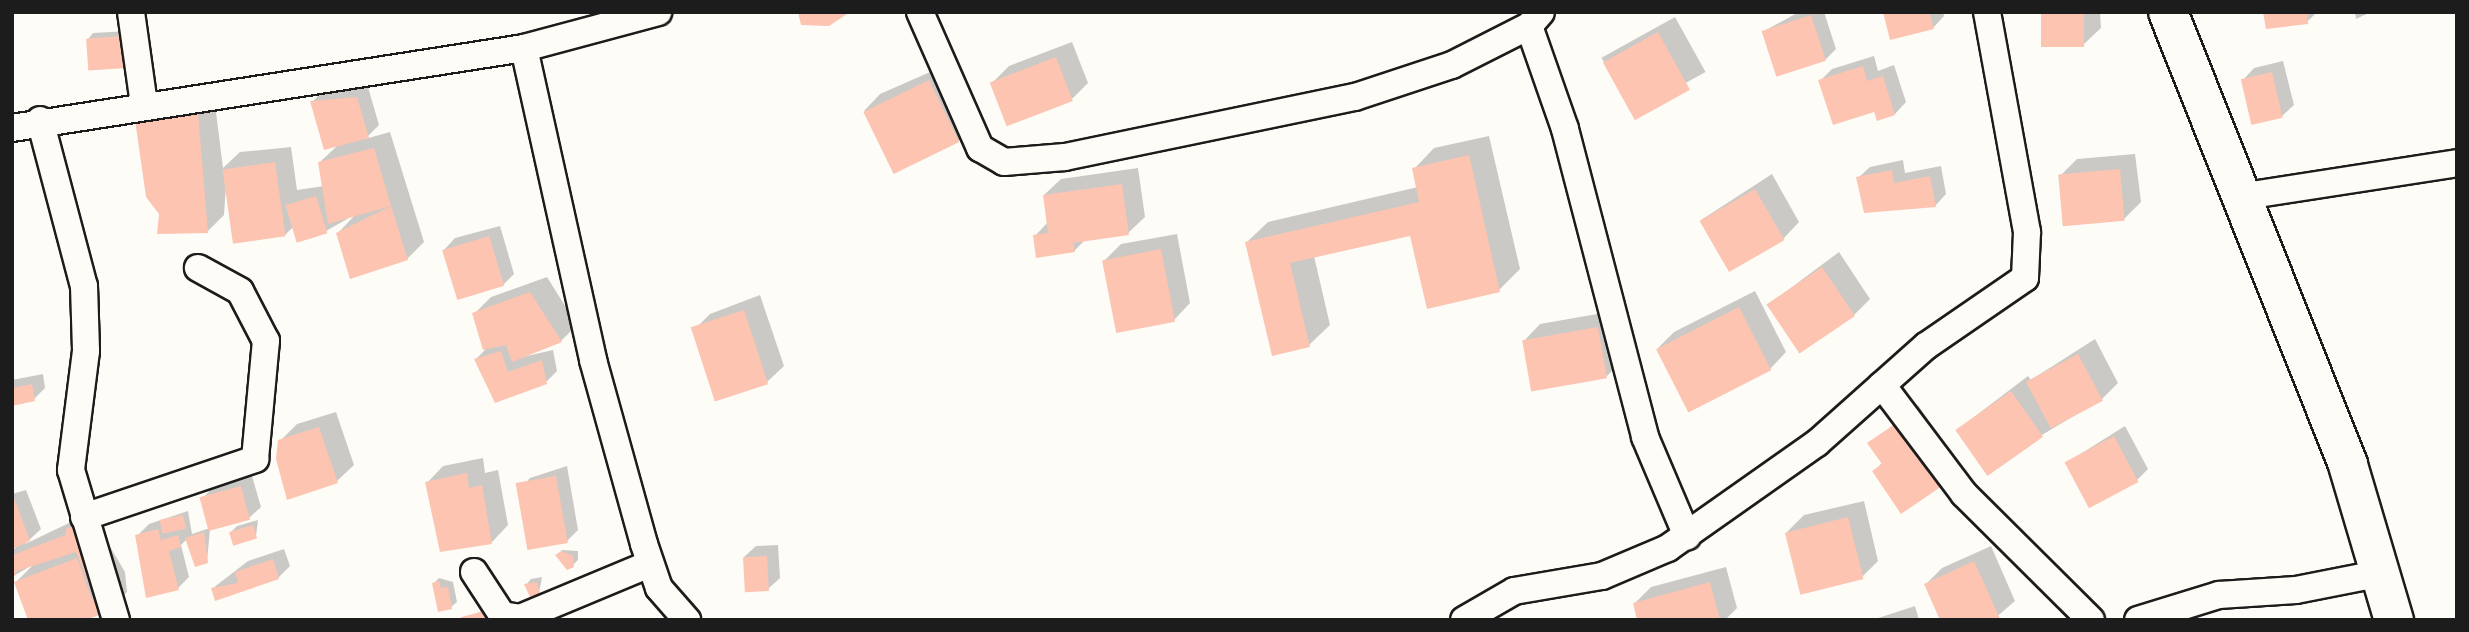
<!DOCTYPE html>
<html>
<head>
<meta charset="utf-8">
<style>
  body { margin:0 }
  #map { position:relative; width:2469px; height:632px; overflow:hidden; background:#fdfcf7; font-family:"Gochi Hand",sans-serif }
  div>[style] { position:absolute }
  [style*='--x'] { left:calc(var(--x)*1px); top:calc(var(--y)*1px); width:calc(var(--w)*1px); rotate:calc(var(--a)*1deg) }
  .shadow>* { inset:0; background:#0003; transform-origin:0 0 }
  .building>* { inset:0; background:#fcc4b1; transform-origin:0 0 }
  .roads { filter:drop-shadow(2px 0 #1c1c1c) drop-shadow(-2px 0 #1c1c1c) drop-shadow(0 2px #1c1c1c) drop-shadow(0 -2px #1c1c1c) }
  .street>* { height:26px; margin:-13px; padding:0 13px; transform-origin:13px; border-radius:13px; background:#fdfcf7 }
  .secondary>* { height:38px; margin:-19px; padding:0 19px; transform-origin:19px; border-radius:19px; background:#fdfcf7 }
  span { translate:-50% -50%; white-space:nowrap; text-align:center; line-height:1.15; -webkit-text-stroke:5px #fdfcf7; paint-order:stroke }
  .frame { position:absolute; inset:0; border:14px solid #1c1c1c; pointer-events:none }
</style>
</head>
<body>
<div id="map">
  <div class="shadow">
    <i style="clip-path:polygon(1799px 12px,1824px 12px,1836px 49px,1825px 60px,1764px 31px)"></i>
    <i style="clip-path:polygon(1885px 12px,1943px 12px,1944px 16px,1933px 28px)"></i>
    <i style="clip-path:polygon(2043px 12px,2100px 12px,2101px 28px,2084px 44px)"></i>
    <i style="clip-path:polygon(2265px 12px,2317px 12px,2307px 22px)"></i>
    <i style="clip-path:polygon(2355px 12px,2371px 12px,2356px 19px)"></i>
    <i style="left:1675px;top:17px;width:63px;height:84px;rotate:61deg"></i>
    <i style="clip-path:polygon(129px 31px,130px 61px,88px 39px,93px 33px)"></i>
    <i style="clip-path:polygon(1072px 42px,1088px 83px,1072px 99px,992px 83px,1009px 66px)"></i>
    <i style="clip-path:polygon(1874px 56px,1878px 71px,1894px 65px,1906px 102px,1895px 114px,1820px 81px,1832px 69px)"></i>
    <i style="clip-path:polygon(2283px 61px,2294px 105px,2282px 116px,2243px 80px,2254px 68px)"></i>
    <i style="clip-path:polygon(946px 65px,974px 124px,958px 141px,864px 111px,880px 94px)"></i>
    <i style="clip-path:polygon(368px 87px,379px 125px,365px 139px,390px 132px,424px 242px,407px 259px,338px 233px,356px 214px,326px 231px,292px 228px,285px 235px,226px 186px,224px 215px,208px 231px,160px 213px,137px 120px,214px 96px,223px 168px,240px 152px,291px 147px,297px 190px,324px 186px,320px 162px,338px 145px,312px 102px,323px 91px)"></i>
    <i style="clip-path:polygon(1489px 136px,1520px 269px,1499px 290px,1411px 233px,1314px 256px,1330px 325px,1309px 345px,1247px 242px,1268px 222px,1418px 187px,1414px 169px,1434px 148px)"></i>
    <i style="clip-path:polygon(2135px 154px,2141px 202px,2124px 219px,2060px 176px,2077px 159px)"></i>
    <i style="clip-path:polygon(1903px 160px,1905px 173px,1941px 166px,1946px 194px,1935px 206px,1858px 178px,1870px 167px)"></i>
    <i style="clip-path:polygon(1138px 168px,1145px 217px,1128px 233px,1085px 240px,1074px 251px,1035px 236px,1048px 222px,1044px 195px,1061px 179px)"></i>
    <i style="clip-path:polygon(1772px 174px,1799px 222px,1783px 239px,1701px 220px)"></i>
    <i style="clip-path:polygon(500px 226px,514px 274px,503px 285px,444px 250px,455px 238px)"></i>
    <i style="clip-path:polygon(1177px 234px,1190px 303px,1174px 320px,1104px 261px,1121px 244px)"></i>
    <i style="clip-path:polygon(1839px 252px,1870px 299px,1854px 315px,1768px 305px)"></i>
    <i style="clip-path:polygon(547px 277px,577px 325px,561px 341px,518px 358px,553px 350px,557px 371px,546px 382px,496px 401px,476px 359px,485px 350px,474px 314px,491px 297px)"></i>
    <i style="clip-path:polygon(1755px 291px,1786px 352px,1770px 369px,1658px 348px,1674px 332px)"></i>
    <i style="clip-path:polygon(760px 295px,784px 366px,767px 382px,694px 330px,710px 314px)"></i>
    <i style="clip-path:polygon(1614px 311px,1623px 360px,1607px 376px,1524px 341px,1540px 324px)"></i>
    <i style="clip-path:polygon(2095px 339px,2118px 383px,2102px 399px,2042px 435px,1957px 430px,2028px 376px,2031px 380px)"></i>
    <i style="clip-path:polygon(43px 374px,45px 388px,34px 399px,12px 404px,12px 380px)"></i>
    <i style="clip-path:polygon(1918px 405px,1960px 466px,1943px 482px,1874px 471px,1883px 462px,1870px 444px)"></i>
    <i style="clip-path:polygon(336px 412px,354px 465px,337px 481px,280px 441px,297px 424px)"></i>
    <i style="clip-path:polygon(2125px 426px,2148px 469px,2137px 480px,2066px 463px)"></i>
    <i style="clip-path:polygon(483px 458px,485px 473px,498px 470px,508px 525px,492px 542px,442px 550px,427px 483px,443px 466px)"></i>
    <i style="clip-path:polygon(567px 466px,578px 530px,567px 541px,519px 490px,530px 478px)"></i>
    <i style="clip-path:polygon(252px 476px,261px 507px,249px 518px,210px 529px,207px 562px,187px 539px,181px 545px,189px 577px,178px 588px,137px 536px,149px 524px,188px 511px,192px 534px,210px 528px,202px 499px,213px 487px)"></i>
    <i style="clip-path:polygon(26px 490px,41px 529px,25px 544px,90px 513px,125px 572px,127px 592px,111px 609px,16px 582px,34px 564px,12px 577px,12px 551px,19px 544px,12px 547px,12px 494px)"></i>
    <i style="clip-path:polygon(1864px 501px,1878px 561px,1862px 577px,1787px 532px,1804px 515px)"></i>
    <i style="clip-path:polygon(258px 520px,256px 536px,231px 532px,237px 526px)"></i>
    <i style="clip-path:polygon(778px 545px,780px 578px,768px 589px,744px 557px,756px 546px)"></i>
    <i style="clip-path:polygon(1991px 546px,2015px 601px,1993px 620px,1942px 620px,1926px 584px,1942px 568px)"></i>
    <i style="clip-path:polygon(284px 549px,290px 566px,278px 578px,213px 588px,248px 561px)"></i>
    <i style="clip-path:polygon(562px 550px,578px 551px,578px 560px,573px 565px,557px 555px)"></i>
    <i style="clip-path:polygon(1726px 567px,1737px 608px,1725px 620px,1639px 620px,1635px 603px,1651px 587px)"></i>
    <i style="clip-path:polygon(542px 577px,539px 593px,526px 585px,531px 579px)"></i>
    <i style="clip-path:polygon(439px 578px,453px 582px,457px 602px,451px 607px,434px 583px)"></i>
    <i style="clip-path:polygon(1915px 606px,1919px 620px,1872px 620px)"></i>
    <i style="clip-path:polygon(490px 607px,522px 620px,463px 620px)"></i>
  </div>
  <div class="building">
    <i style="clip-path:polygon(798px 12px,850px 12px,829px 26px,801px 25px)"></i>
    <i style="clip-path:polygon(1883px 12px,1929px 12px,1934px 29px,1890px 40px)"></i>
    <i style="left:2041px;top:12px;width:43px;height:35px"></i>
    <i style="clip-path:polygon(2263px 12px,2307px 12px,2308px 24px,2266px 29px)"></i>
    <i style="left:1811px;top:15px;width:48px;height:52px;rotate:72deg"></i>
    <i style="left:1658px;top:32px;width:66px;height:63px;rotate:61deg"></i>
    <i style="left:124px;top:36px;width:32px;height:38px;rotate:86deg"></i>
    <i style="left:1056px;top:57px;width:47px;height:71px;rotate:69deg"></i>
    <i style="clip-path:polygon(1863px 66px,1867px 81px,1883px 76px,1895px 115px,1877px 121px,1874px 112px,1833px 125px,1818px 80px)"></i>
    <i style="left:2272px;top:72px;width:47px;height:32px;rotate:77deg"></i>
    <i style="left:929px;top:80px;width:69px;height:73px;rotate:64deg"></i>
    <i style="clip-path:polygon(357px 97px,369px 138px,324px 150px,310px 101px)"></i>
    <i style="clip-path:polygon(198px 112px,208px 233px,157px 234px,159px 214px,146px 197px,135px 120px)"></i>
    <i style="clip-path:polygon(374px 148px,391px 206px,328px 224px,318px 162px)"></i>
    <i style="clip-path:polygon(1469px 155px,1500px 292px,1427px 309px,1410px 236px,1290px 263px,1310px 347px,1272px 356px,1245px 242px,1419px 202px,1412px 168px)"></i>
    <i style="left:275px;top:162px;width:75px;height:53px;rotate:82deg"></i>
    <i style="left:2120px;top:169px;width:52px;height:62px;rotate:85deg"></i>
    <i style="clip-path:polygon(1892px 170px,1894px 183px,1930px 176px,1936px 207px,1864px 213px,1856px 177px)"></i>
    <i style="clip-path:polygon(1122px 184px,1129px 235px,1073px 243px,1075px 252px,1036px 258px,1033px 235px,1048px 233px,1043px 195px)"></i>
    <i style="left:1755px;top:189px;width:59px;height:64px;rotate:60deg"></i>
    <i style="left:316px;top:196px;width:39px;height:32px;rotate:73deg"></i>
    <i style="clip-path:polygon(391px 206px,408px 260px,350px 279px,336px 233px)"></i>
    <i style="left:489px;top:236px;width:52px;height:49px;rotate:73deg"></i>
    <i style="left:1161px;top:249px;width:74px;height:60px;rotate:79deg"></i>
    <i style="left:1822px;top:267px;width:59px;height:67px;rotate:56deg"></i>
    <i style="clip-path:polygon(530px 292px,562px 342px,512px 362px,506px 345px,483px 350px,472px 313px)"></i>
    <i style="left:1739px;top:307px;width:71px;height:93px;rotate:63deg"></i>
    <i style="left:744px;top:310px;width:78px;height:56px;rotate:72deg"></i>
    <i style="left:1598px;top:327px;width:52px;height:77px;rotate:80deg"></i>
    <i style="clip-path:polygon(501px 351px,508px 372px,542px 360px,547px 384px,495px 403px,474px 359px)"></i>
    <i style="left:2078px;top:354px;width:53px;height:59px;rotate:62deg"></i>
    <i style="clip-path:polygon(32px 384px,35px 401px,12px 406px,12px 388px)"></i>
    <i style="left:2011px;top:391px;width:56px;height:68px;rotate:55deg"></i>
    <i style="clip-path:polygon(1901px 420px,1945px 484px,1901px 514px,1872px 471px,1882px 464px,1867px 443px)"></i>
    <i style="clip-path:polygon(319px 427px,338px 483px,287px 500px,276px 459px,278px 440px)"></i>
    <i style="left:2114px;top:436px;width:52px;height:56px;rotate:62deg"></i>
    <i style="clip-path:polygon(467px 473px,469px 488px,482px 485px,492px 544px,440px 552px,425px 482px)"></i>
    <i style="left:556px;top:476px;width:68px;height:41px;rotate:80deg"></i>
    <i style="left:241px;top:486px;width:35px;height:43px;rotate:75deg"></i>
    <i style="clip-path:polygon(15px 500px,30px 541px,12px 549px,12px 501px)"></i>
    <i style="left:183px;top:515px;width:14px;height:24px;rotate:78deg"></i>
    <i style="left:1848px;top:517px;width:64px;height:65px;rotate:76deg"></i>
    <i style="clip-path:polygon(78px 523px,114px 585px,93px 594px,76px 552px,17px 571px,12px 580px,12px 555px,66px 535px,66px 529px)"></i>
    <i style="left:253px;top:525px;width:14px;height:25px;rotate:73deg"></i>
    <i style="clip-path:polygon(158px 529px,161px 540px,178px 535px,181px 547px,169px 551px,179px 590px,146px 598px,135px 535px)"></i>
    <i style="clip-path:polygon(204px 532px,208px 563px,195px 567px,185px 538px)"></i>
    <i style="clip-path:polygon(562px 551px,573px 556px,574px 567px,567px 570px,555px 555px)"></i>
    <i style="left:767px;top:556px;width:35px;height:24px;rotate:87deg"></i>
    <i style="clip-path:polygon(77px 558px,92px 599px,105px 594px,112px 610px,86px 620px,28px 620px,14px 582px)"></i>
    <i style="clip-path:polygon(273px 559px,279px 579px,215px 601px,211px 588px,238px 583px,235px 572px)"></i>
    <i style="clip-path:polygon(1974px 561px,2000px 619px,1940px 620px,1924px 584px)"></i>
    <i style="clip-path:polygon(439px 581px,441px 588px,448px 587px,452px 609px,438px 612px,432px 583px)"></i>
    <i style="clip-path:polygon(537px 582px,540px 594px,531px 599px,524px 584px)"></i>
    <i style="clip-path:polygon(1710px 582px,1720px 620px,1637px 620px,1633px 603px)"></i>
    <i style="clip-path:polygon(485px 611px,487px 620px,461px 620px,461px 617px)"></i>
  </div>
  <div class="roads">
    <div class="street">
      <i style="--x:131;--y:12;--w:94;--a:82"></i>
      <i style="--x:920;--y:12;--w:149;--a:66.2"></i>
      <i style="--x:980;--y:148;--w:28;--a:30"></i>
      <i style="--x:1004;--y:162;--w:61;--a:-4.7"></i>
      <i style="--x:1065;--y:157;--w:296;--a:-11.7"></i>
      <i style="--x:1355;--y:97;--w:102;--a:-18.3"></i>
      <i style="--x:1452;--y:65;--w:86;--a:-26.9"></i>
      <i style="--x:1529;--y:26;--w:18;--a:-49"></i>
      <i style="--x:1529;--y:26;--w:109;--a:70.7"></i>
      <i style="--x:1565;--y:129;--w:318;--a:75.4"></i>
      <i style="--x:1645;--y:437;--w:108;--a:67"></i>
      <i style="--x:524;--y:48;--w:320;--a:77.5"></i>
      <i style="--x:593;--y:360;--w:191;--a:74.5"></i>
      <i style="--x:644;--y:544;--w:46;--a:71.2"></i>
      <i style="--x:659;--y:588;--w:43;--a:48.8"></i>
      <i style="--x:40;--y:120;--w:172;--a:75.2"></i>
      <i style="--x:84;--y:286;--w:65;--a:88.2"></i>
      <i style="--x:86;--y:351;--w:120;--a:97.2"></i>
      <i style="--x:71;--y:470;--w:157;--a:73.3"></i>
      <i style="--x:12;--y:128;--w:518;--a:-8.88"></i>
      <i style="--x:524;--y:48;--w:139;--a:-15"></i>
      <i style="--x:2245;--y:196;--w:215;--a:-8.8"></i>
      <i style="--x:1882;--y:385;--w:136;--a:53"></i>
      <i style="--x:1964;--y:494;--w:179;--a:44.8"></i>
      <i style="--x:84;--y:517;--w:181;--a:-18.7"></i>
      <i style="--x:255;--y:459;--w:119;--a:-84.7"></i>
      <i style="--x:266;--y:341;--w:56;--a:-117.5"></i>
      <i style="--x:240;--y:291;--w:48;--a:-151.3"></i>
      <i style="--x:474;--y:572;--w:51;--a:56.9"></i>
      <i style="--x:502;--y:615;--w:18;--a:9"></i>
      <i style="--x:520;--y:618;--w:141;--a:-22.6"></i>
      <i style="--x:1464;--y:620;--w:58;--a:-30.1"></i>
      <i style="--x:1514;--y:591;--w:89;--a:-9.7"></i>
      <i style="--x:1602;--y:576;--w:72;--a:-23"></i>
      <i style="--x:1668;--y:548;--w:182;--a:-35.2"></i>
      <i style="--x:1817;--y:443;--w:146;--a:-41.7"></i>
      <i style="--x:1926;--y:346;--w:120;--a:-34.5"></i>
      <i style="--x:2025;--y:278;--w:46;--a:-87.5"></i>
      <i style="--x:2027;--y:232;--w:224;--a:-100.3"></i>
      <i style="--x:2138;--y:620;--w:85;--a:-17.2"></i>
      <i style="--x:2219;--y:595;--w:77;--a:-3.7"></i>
      <i style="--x:2296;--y:590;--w:88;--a:-11.2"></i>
    </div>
    <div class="secondary">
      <i style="--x:2168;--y:12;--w:487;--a:68.3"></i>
      <i style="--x:2348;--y:465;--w:162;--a:73.5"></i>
    </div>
  </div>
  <div class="frame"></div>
</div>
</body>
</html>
